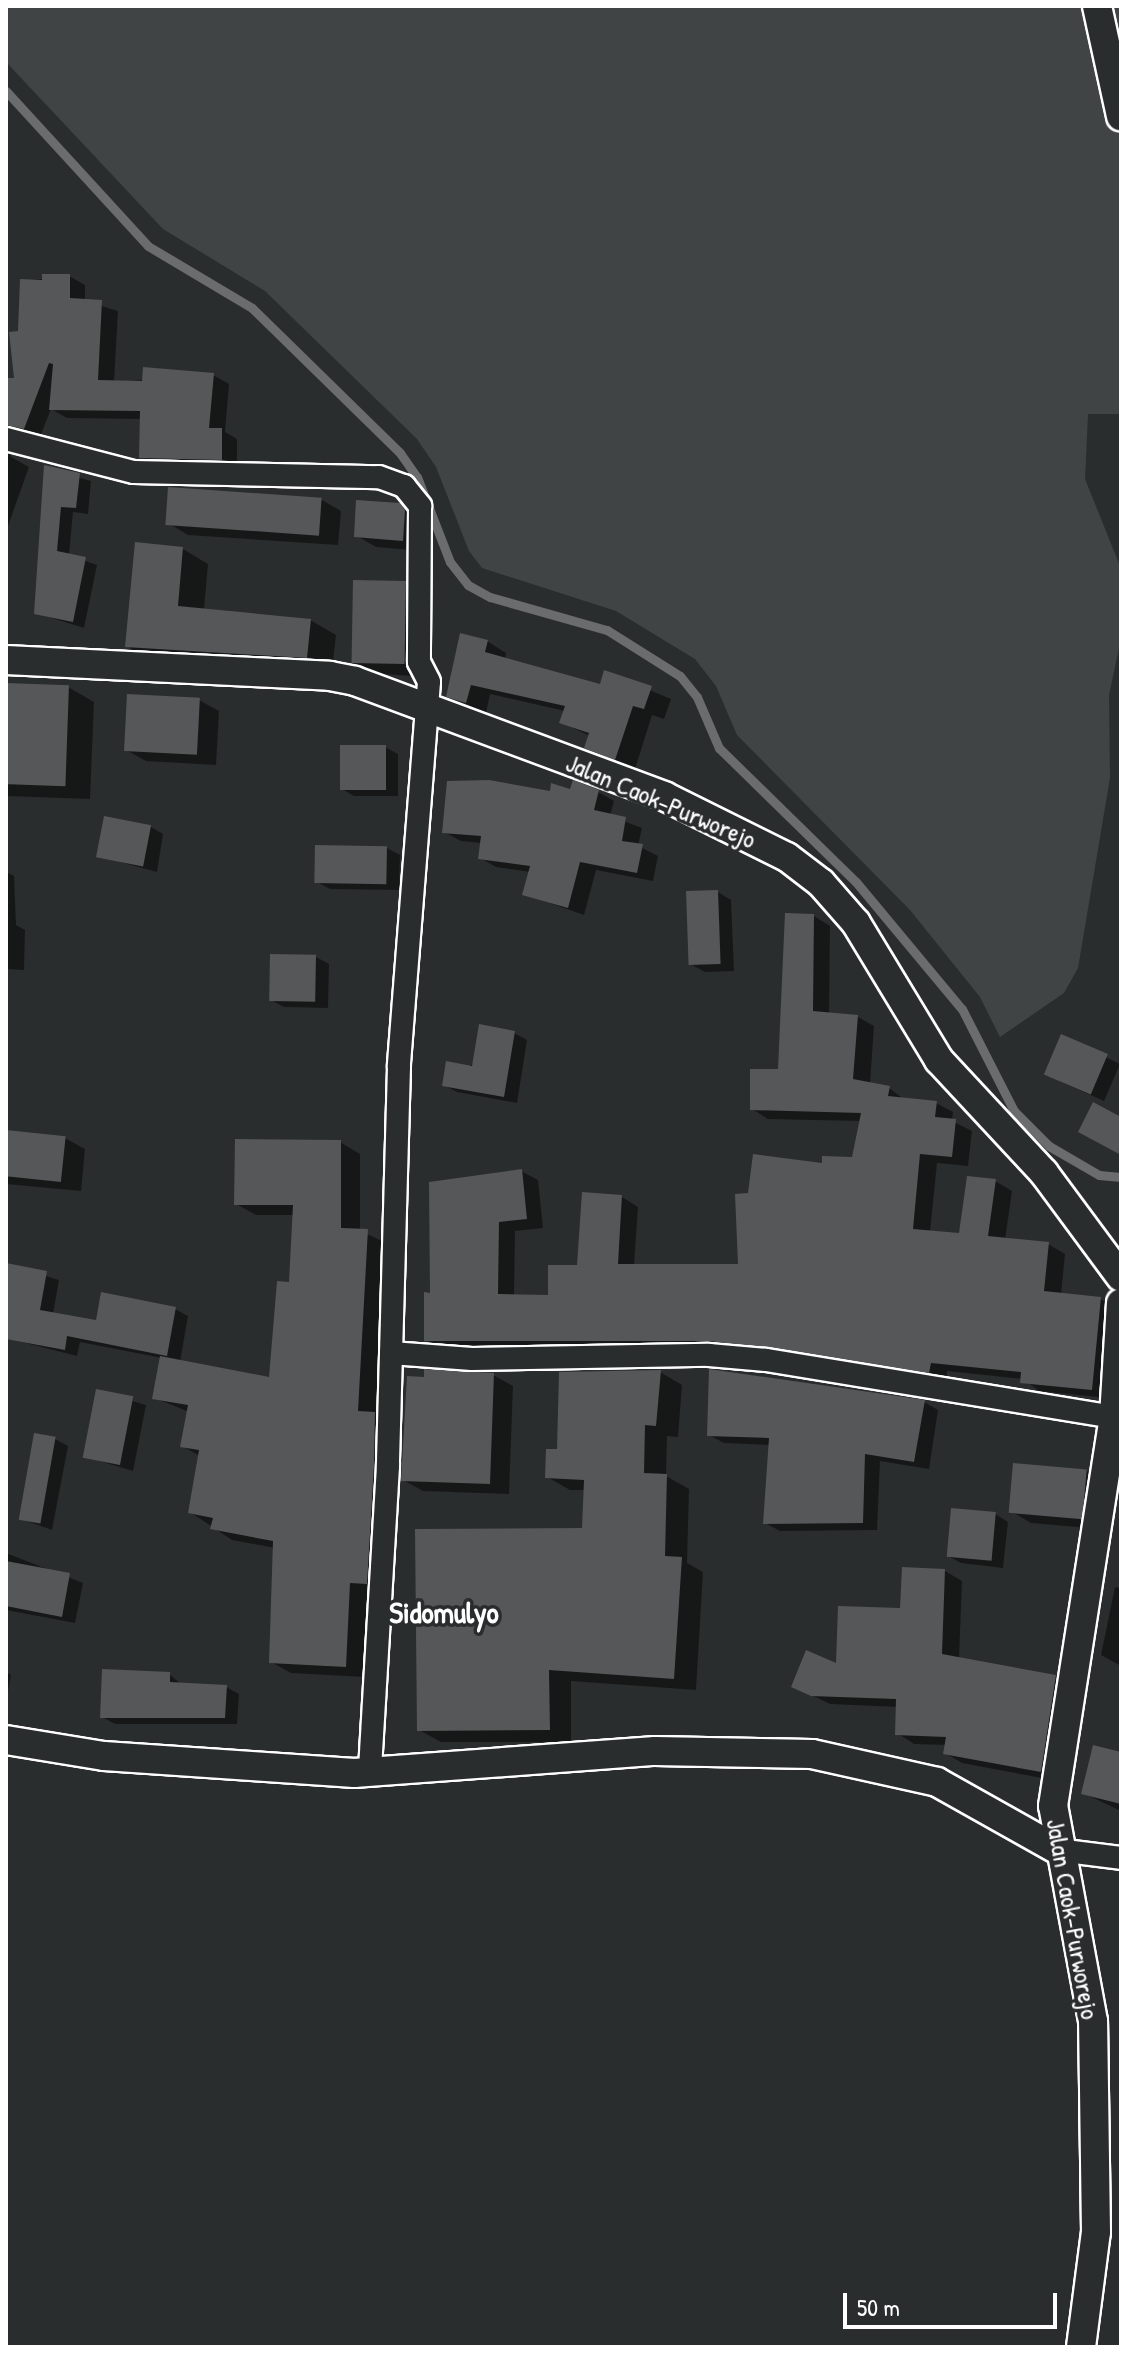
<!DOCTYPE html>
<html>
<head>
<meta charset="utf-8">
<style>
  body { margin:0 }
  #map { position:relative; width:1127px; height:2353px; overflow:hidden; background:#2a2d2e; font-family:"Patrick Hand",sans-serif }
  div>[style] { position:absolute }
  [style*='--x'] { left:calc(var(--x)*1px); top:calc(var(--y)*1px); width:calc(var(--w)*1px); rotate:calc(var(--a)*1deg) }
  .green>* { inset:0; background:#414445 }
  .shadow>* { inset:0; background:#0007 }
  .stream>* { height:9px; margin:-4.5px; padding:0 4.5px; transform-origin:4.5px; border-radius:4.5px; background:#6a6c6d }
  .building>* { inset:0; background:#555758; transform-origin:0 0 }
  .roads { filter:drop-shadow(2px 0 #fff) drop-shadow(-2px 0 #fff) drop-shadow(0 2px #fff) drop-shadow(0 -2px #fff) }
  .minor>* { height:22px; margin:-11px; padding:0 11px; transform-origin:11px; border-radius:11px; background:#2a2d2e }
  .tertiary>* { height:28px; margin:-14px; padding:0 14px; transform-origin:14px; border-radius:14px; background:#2a2d2e }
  span { translate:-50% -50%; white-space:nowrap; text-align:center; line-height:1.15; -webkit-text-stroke:7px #2a2d2e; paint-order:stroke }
  .street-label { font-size:26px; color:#fff }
  .quarter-label { font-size:30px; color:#fff; font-weight:700 }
  .frame { position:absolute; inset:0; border:8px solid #fff; pointer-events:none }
  .scale { position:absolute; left:843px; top:2293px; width:214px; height:36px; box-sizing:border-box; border:4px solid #fff; border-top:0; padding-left:10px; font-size:24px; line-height:28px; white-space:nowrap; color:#fff; -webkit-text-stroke:6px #2a2d2e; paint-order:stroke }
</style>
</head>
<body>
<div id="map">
  <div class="green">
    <i style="clip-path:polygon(6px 6px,1121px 6px,1121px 414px,1088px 414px,1085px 479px,1120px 566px,1121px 639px,1109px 695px,1110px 778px,1078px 968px,1064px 993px,1000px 1037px,980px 997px,910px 910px,737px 735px,716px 686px,695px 659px,616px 611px,482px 568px,469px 551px,436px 467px,417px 439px,265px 291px,163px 229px,6px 62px)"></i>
  </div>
  <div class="shadow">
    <i style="clip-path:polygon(69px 276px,85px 285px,85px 301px,118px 311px,114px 382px,213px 375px,229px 384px,225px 432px,237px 439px,237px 468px,157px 466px,141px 456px,142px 419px,67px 418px,51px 409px,40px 437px,8px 444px,11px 457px,29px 467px,8px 526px,6px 382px,16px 383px,22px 281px)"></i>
    <i style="clip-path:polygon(45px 468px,91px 481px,88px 514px,73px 512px,69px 555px,97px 565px,84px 628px,36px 613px)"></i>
    <i style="clip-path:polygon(322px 500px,341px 511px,338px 545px,188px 535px,168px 523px)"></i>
    <i style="clip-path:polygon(399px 505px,419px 517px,422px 551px,376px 547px,357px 536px)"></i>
    <i style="clip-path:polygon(183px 549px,208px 564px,204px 610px,310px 620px,336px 635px,332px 671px,152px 661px,127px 646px)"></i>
    <i style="clip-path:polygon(405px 583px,425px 595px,425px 677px,371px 673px,352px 662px)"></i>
    <i style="clip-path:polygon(487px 641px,506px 653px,505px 659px,601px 686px,606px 672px,671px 699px,664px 719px,652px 715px,635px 769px,586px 747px,590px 736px,561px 722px,565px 711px,490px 694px,486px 713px,448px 696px)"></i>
    <i style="clip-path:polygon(6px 685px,68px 687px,94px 702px,90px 799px,6px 796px)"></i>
    <i style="clip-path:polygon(199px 700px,219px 711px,216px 765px,146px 761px,126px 750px)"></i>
    <i style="clip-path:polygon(385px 747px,398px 754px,398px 796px,354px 796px,342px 789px)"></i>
    <i style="clip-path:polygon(598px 792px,614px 801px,610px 816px,642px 828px,638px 846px,658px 856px,653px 881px,596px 870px,584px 915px,524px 894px,530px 872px,496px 867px,480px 858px,482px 843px,461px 841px,444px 832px,551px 793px)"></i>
    <i style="clip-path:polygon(151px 827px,163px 834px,157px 872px,98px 856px)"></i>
    <i style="clip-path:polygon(387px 848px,400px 855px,399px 890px,330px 889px,317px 882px)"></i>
    <i style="clip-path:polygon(6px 872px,14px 876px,16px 925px,25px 930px,24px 970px,6px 969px)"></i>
    <i style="clip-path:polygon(718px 892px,731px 900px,734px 971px,705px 972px,692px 965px)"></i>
    <i style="clip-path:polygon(814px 916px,830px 926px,829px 1014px,858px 1017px,874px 1026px,870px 1084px,889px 1088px,905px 1100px,936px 1103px,953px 1112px,952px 1121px,972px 1131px,968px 1166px,937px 1163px,930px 1232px,961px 1235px,995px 1181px,1012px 1191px,1005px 1240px,1048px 1244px,1065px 1254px,1061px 1295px,1100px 1299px,1117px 1308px,1108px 1398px,1039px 1391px,1023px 1379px,947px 1371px,946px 1381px,728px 1349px,442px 1350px,426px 1340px,432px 1295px,521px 1171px,538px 1180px,543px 1228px,515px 1231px,514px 1296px,550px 1297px,579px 1267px,622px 1197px,638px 1207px,634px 1266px,740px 1266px,750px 1195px,823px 1166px,854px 1159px,861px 1121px,768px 1119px,752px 1109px,780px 1071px)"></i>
    <i style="clip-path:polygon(316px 957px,329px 964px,328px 1008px,284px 1007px,271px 1000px)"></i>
    <i style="clip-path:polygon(514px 1033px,527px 1040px,517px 1103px,457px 1092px,444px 1085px)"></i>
    <i style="clip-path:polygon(1062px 1036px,1120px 1064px,1104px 1101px,1059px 1081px)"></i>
    <i style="clip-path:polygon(6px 1132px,65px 1138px,85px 1149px,81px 1191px,6px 1184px)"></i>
    <i style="clip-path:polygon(340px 1142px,360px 1154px,360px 1231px,387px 1243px,377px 1415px,395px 1425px,386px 1594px,369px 1593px,365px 1677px,291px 1673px,271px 1662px,275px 1548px,232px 1540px,190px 1512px,200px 1456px,182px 1446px,189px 1412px,155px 1398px,162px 1358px,80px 1342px,77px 1356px,6px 1338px,6px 1264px,59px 1280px,53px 1314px,97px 1323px,175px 1309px,188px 1316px,180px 1362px,271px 1379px,291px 1284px,294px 1215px,256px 1215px,236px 1204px)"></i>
    <i style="clip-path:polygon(660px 1372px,682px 1385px,678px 1437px,667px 1436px,666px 1476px,689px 1489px,687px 1563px,703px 1572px,696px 1690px,571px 1681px,571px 1742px,441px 1742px,419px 1730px,584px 1530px,586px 1490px,570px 1490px,547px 1477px)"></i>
    <i style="clip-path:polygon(493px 1375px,513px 1386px,509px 1494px,423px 1491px,403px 1480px)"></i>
    <i style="clip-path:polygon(98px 1391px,146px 1405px,133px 1471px,86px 1457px)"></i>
    <i style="clip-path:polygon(924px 1402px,938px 1410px,929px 1469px,880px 1461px,877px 1530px,780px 1531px,765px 1523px,770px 1445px,724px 1443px,709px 1435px)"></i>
    <i style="clip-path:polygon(55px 1439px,68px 1446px,52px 1530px,21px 1519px)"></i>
    <i style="clip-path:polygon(1086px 1471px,1106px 1483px,1100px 1529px,1031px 1523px,1012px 1512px)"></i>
    <i style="clip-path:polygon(995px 1514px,1008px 1522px,1003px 1568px,961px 1563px,948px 1556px)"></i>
    <i style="clip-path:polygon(6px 1553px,83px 1583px,75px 1623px,6px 1610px)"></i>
    <i style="clip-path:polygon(945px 1571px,962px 1581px,959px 1659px,1056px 1677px,1073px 1687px,1058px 1781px,962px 1763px,945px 1753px,947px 1745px,914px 1744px,897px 1733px,898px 1707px,830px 1704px,793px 1686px,837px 1666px)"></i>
    <i style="clip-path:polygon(1115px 1587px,1121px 1588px,1121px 1666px,1101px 1655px)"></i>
    <i style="clip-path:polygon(6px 1672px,11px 1675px,6px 1701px)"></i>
    <i style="clip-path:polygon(169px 1674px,182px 1685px,226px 1687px,239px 1694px,237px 1724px,115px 1724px,102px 1717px)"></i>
    <i style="clip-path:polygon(1121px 1754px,1121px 1811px,1083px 1793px)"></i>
  </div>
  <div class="stream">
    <i style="--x:6;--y:91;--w:210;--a:47.5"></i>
    <i style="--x:148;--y:246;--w:121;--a:30.8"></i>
    <i style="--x:252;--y:308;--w:207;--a:44.4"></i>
    <i style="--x:400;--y:453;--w:29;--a:55"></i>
    <i style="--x:417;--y:477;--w:91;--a:68.8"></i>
    <i style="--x:450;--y:562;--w:29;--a:52"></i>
    <i style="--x:468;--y:585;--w:25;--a:29"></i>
    <i style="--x:490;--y:597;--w:122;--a:15.8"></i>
    <i style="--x:607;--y:630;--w:86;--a:32.2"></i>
    <i style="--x:680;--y:676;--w:27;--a:51"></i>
    <i style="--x:697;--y:697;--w:56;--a:66.7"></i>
    <i style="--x:719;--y:748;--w:192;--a:44.4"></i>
    <i style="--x:856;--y:882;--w:165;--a:50.2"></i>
    <i style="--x:962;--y:1009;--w:114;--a:63"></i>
    <i style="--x:1014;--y:1111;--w:49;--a:45"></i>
    <i style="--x:1049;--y:1146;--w:58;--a:30.1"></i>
    <i style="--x:1099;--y:1175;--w:22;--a:5"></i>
  </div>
  <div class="building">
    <i style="clip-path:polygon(42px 274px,70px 274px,70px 298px,102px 300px,98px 380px,142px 381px,143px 367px,214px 373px,209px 428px,222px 428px,222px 460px,139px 458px,140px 411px,49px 410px,53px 364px,49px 363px,24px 429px,6px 425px,6px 378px,14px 378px,9px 332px,18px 331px,20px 279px,42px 280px)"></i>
    <i style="clip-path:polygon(44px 465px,80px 473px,76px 508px,61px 507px,57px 551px,86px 557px,73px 622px,34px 614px)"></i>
    <i style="left:168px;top:487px;width:154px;height:38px;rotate:4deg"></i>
    <i style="clip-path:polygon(356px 500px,400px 503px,405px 510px,403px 541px,354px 537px)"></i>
    <i style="clip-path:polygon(135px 542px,183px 547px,178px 606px,311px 619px,307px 658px,125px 647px)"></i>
    <i style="left:353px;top:580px;width:53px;height:83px;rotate:1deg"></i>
    <i style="clip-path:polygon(460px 633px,488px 640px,485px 652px,600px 684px,604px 670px,652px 686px,644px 709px,633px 706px,615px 760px,584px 748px,589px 733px,559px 723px,565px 706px,471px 685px,466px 703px,446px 697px)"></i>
    <i style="left:6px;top:683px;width:63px;height:101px;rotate:2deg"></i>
    <i style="left:127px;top:694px;width:73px;height:57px;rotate:3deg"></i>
    <i style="left:340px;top:745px;width:46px;height:45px"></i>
    <i style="clip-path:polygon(489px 780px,550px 791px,551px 783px,570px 789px,573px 780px,599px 790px,594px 810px,626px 817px,622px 841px,643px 844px,637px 873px,580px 862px,568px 908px,522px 895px,530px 866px,478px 859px,481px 836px,442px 833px,447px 781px)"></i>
    <i style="left:104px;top:816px;width:48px;height:42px;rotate:11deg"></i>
    <i style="left:315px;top:845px;width:72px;height:38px;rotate:1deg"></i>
    <i style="left:718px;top:890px;width:74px;height:32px;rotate:88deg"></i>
    <i style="clip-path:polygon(785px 913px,814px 914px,813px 1011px,858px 1015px,853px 1079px,890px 1086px,888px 1096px,937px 1101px,935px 1117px,956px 1119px,952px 1157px,920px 1154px,913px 1229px,959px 1233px,967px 1176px,996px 1179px,988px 1236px,1049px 1242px,1044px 1291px,1101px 1297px,1092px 1390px,1020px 1383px,1021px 1372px,931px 1363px,929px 1373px,710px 1341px,424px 1341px,424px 1292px,430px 1293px,429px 1182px,522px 1169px,527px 1219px,499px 1222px,498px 1294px,548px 1295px,548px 1265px,577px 1265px,582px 1192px,622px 1195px,618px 1264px,738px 1264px,735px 1194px,748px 1193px,753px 1154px,822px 1163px,822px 1156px,852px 1157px,861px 1113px,750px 1110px,750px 1069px,778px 1069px)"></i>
    <i style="left:270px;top:954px;width:46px;height:47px;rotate:1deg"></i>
    <i style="clip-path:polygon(479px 1024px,515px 1031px,504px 1097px,442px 1086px,446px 1061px,472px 1066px)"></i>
    <i style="left:1061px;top:1034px;width:51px;height:44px;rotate:23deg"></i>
    <i style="clip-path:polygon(1093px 1102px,1121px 1117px,1121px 1155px,1078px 1132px)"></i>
    <i style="left:6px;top:1130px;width:60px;height:46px;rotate:6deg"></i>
    <i style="clip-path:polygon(235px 1139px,341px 1140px,341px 1228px,368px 1229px,358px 1411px,375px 1412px,374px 1465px,367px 1584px,350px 1583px,346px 1667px,269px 1663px,273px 1541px,210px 1529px,213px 1518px,188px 1513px,199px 1450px,180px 1447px,188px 1405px,152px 1399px,160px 1356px,269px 1377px,277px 1281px,289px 1282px,293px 1205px,234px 1205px)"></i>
    <i style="clip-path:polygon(6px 1263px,47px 1271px,40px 1310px,96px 1320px,101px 1292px,176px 1307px,167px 1356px,67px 1336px,65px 1350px,6px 1339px)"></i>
    <i style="clip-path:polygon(424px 1369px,494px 1373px,490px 1484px,401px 1481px,407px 1376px,424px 1377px)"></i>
    <i style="clip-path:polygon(709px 1369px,925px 1400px,914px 1462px,865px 1454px,863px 1523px,763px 1524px,769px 1438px,707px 1436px)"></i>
    <i style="clip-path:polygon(661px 1370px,656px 1426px,645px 1425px,644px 1473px,667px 1474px,665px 1556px,682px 1557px,674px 1679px,549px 1670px,550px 1730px,417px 1731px,415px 1529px,582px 1528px,584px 1480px,545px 1478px,546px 1449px,557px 1449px,559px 1372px)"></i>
    <i style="left:96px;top:1389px;width:38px;height:70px;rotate:11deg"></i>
    <i style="left:34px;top:1433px;width:22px;height:88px;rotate:10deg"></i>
    <i style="left:1013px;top:1463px;width:74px;height:50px;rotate:5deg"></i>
    <i style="left:951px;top:1508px;width:45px;height:49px;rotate:5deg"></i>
    <i style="clip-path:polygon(6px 1561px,70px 1573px,62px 1617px,6px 1606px)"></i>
    <i style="clip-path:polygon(902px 1567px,945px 1569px,942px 1654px,1056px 1675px,1041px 1772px,943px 1754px,946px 1737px,895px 1735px,896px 1699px,811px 1696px,791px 1687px,806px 1650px,836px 1663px,838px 1606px,900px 1608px)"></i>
    <i style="clip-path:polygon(102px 1669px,170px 1672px,170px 1682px,227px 1685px,225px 1718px,100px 1718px)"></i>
    <i style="clip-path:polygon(1093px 1745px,1121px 1752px,1121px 1804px,1081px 1794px)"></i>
  </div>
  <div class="roads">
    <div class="minor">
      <i style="--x:6;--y:439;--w:132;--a:14.5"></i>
      <i style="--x:134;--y:472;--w:245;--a:1.2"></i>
      <i style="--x:379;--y:477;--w:27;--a:20"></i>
      <i style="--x:404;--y:486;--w:26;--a:51"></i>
      <i style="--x:420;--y:506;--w:156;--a:90.4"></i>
      <i style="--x:419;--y:662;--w:22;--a:63"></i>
      <i style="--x:429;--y:682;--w:386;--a:94.5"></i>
      <i style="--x:399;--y:1067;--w:399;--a:91.6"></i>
      <i style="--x:388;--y:1466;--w:307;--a:93.4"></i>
      <i style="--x:391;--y:1353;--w:81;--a:4.2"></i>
      <i style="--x:472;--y:1359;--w:237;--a:-1"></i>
      <i style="--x:709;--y:1355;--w:57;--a:5"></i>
      <i style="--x:766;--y:1360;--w:353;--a:9.3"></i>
      <i style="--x:1058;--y:1850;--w:64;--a:7.2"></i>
    </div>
    <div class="tertiary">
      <i style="--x:1097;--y:6;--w:113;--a:77.7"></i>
      <i style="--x:6;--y:660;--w:324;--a:2.8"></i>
      <i style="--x:330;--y:676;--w:25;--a:11"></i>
      <i style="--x:355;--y:681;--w:330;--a:20.4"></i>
      <i style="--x:664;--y:796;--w:137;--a:26.4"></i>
      <i style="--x:787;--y:857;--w:43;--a:37.4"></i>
      <i style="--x:821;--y:883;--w:53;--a:48.8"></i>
      <i style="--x:856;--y:923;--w:160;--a:58.8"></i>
      <i style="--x:939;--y:1060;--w:154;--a:47.1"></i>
      <i style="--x:1044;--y:1173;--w:129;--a:53.5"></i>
      <i style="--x:6;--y:1740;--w:99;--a:9.3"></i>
      <i style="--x:104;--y:1756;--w:251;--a:3.9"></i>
      <i style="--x:354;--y:1773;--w:302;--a:-4.2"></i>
      <i style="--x:655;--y:1751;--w:157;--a:1.1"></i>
      <i style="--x:812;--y:1754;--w:128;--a:12.6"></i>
      <i style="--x:937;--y:1782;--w:139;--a:29.3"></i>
      <i style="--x:1081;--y:2347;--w:116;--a:-82.6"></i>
      <i style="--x:1096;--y:2232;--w:211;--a:-90.8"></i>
      <i style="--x:1093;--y:2021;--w:219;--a:-100.5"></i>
      <i style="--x:1053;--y:1806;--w:394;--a:-81.1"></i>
      <i style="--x:1114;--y:1417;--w:114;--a:-86.5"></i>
    </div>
  </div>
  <div class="street-label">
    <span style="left:661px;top:801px;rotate:23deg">Jalan Caok-Purworejo</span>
    <span style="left:1073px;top:1919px;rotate:80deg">Jalan Caok-Purworejo</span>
  </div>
  <div class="quarter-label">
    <span style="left:444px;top:1612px">Sidomulyo</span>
  </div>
  <div class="frame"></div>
  <div class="scale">50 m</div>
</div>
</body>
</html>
